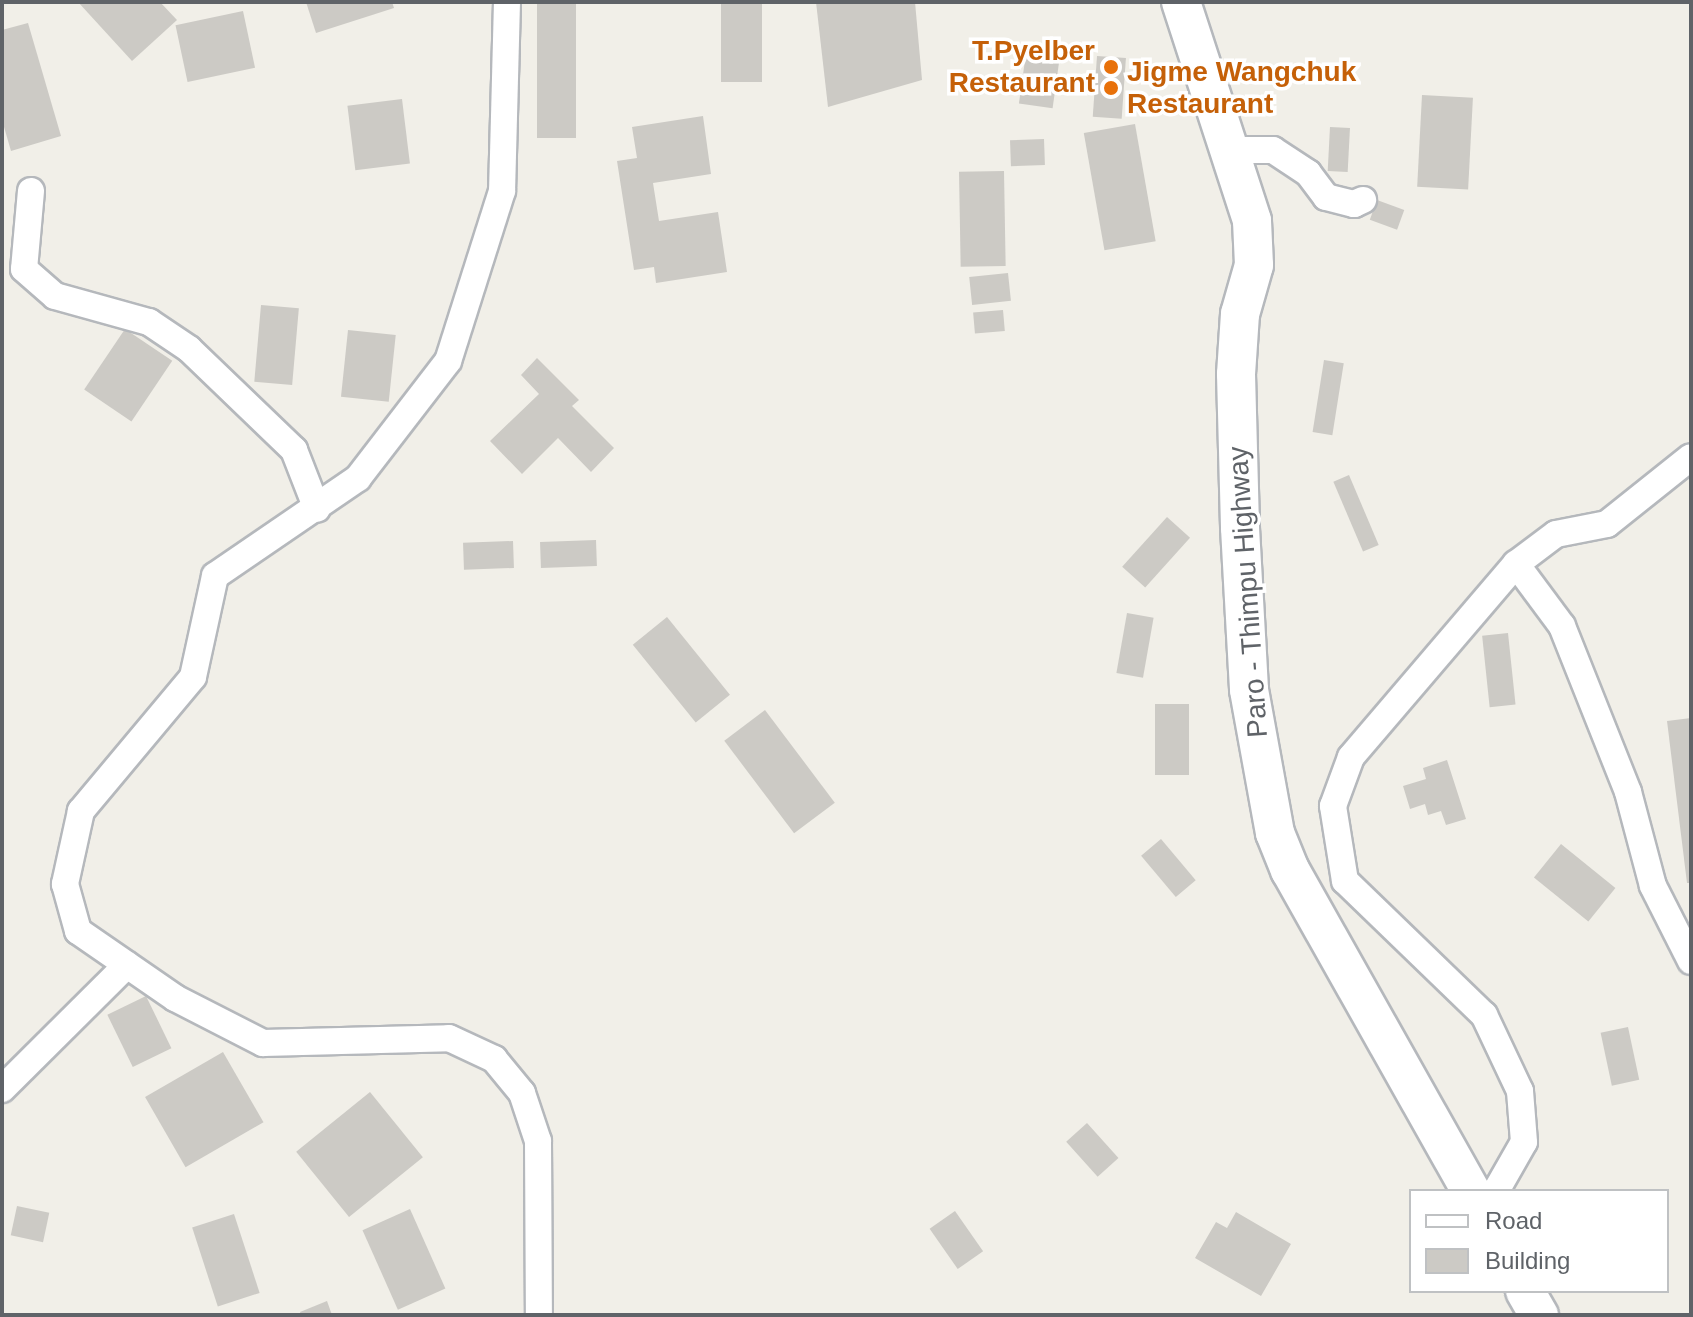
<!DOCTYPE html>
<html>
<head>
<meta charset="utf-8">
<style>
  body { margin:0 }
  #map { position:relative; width:1693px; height:1317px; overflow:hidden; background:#f1efe8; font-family:Helvetica,sans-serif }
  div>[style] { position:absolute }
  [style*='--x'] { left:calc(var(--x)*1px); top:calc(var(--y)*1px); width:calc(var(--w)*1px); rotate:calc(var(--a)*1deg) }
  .building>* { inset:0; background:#cccac5; transform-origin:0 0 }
  .roads { filter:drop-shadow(2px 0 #b5b8bc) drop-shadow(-2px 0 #b5b8bc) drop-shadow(0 2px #b5b8bc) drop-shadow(0 -2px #b5b8bc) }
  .street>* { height:26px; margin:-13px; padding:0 13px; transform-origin:13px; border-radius:13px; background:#fff }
  .secondary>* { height:38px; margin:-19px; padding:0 19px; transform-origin:19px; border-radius:19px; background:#fff }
  .dots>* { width:22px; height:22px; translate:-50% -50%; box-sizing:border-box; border:4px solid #fff; border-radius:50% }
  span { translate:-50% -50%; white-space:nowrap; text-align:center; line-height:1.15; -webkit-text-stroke:7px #fff; paint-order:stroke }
  .food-label { font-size:28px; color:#c56008; font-weight:700 }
  .right { translate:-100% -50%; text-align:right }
  .left { translate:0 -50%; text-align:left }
  .street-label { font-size:28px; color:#5f6368 }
  .frame { position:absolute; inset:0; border:4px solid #5f6368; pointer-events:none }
  .legend { position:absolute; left:1409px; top:1189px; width:260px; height:104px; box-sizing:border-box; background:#fff; border:2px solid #bfc1c3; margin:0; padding:10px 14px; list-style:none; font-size:24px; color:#5f6368 }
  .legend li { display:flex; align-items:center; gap:16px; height:40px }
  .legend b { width:40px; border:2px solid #bfc1c3 }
</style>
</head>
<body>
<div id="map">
  <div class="building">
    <i style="clip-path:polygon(78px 2px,160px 2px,177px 20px,132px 61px)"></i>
    <i style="clip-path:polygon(306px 2px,392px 2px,394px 8px,316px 33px)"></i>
    <i style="left:537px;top:2px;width:39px;height:136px"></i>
    <i style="left:721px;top:2px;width:41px;height:80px"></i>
    <i style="clip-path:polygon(816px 2px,915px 2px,922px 80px,828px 107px)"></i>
    <i style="left:243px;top:11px;width:58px;height:69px;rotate:78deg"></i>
    <i style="clip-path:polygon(28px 23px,61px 136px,11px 151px,2px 120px,2px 30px)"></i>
    <i style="left:1027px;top:46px;width:34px;height:58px;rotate:8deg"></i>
    <i style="left:1097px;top:56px;width:29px;height:61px;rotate:4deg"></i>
    <i style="left:1422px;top:95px;width:51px;height:92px;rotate:3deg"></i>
    <i style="left:402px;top:99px;width:65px;height:55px;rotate:83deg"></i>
    <i style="clip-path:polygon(703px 116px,711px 174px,653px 183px,659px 221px,718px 212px,727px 272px,656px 283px,654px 267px,634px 270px,617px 161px,637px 158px,632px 127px)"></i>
    <i style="left:1135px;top:124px;width:119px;height:52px;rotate:80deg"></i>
    <i style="left:1330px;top:127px;width:20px;height:44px;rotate:3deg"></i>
    <i style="left:1044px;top:139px;width:26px;height:34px;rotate:88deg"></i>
    <i style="left:1004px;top:171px;width:95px;height:45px;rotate:89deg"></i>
    <i style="left:1377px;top:200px;width:29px;height:21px;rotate:20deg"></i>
    <i style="left:1008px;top:273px;width:28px;height:39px;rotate:84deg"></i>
    <i style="left:261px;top:305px;width:38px;height:77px;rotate:5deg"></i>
    <i style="left:1003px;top:310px;width:21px;height:30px;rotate:85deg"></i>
    <i style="left:125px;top:329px;width:57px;height:73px;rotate:34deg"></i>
    <i style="left:348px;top:330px;width:48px;height:67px;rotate:6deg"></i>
    <i style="clip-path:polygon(537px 358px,579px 400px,572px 406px,614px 448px,591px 472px,558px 438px,522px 474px,490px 441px,539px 394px,521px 375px)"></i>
    <i style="left:1324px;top:360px;width:20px;height:73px;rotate:9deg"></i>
    <i style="left:1349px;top:475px;width:76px;height:17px;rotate:67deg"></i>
    <i style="left:1167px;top:517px;width:31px;height:67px;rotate:42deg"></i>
    <i style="left:596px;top:540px;width:26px;height:56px;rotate:88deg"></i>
    <i style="left:513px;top:541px;width:27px;height:50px;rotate:88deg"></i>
    <i style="left:1127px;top:613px;width:27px;height:61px;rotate:10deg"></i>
    <i style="left:667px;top:617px;width:100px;height:44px;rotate:51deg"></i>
    <i style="left:1508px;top:633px;width:72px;height:26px;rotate:84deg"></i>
    <i style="left:1155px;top:704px;width:34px;height:71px"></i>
    <i style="left:765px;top:710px;width:116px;height:51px;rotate:53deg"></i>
    <i style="clip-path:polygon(1691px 718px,1691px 883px,1687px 883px,1667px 721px)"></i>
    <i style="clip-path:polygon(1447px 760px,1466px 819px,1446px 825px,1441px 811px,1428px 815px,1425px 804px,1410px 809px,1403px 786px,1426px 779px,1423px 768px)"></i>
    <i style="left:1161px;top:839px;width:54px;height:26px;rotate:50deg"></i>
    <i style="left:1561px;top:844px;width:70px;height:43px;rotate:39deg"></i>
    <i style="left:146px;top:996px;width:58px;height:43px;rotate:64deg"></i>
    <i style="left:1628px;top:1027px;width:54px;height:28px;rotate:78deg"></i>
    <i style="left:223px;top:1052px;width:81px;height:90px;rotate:60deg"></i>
    <i style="left:370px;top:1092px;width:84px;height:95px;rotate:51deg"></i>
    <i style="left:1087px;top:1123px;width:47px;height:28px;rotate:48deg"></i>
    <i style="left:17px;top:1206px;width:33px;height:30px;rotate:12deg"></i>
    <i style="left:410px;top:1209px;width:87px;height:52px;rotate:66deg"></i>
    <i style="left:955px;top:1211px;width:49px;height:31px;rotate:55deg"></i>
    <i style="clip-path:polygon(1236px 1212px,1291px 1244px,1261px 1296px,1195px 1258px,1216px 1222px,1227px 1228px)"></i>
    <i style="left:234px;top:1214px;width:83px;height:44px;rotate:72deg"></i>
    <i style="clip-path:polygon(327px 1301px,332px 1315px,301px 1315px,300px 1312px)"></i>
  </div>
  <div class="roads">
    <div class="street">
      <i style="--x:507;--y:2;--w:189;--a:91.5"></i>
      <i style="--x:502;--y:191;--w:178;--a:107.6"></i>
      <i style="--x:448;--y:361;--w:148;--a:127.6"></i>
      <i style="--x:358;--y:478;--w:173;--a:145.6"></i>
      <i style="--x:215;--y:576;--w:103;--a:102.3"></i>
      <i style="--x:193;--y:677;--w:175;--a:129.9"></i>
      <i style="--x:81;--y:811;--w:75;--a:102.4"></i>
      <i style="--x:65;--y:884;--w:49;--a:74.5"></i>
      <i style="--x:78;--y:931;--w:118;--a:34.6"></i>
      <i style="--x:175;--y:998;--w:99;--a:27.1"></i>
      <i style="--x:263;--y:1043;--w:186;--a:-1.5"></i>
      <i style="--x:449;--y:1038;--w:50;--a:25"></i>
      <i style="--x:494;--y:1059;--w:44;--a:50.5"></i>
      <i style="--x:522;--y:1093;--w:51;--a:71.6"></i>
      <i style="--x:538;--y:1141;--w:174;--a:89.7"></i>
      <i style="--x:1231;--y:150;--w:42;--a:0"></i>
      <i style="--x:1273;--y:150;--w:42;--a:33.3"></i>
      <i style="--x:1308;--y:173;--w:30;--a:53"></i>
      <i style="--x:1326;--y:197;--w:29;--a:14"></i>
      <i style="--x:1354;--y:204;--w:10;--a:-24"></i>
      <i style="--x:31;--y:191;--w:78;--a:95.1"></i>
      <i style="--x:24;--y:269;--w:41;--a:41.1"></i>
      <i style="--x:55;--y:296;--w:98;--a:15.5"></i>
      <i style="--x:149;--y:322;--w:48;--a:34"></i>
      <i style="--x:189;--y:349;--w:146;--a:43.9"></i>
      <i style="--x:294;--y:450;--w:63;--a:68.7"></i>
      <i style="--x:1516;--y:564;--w:77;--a:53.4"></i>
      <i style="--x:1562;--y:626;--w:179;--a:68.3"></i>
      <i style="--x:1628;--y:792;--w:97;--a:75.1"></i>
      <i style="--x:1653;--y:886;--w:84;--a:63.1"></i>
      <i style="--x:2;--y:1089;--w:176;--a:-44.8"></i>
      <i style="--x:1496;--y:1191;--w:56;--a:-60.3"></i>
      <i style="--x:1524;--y:1142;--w:51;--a:-94.5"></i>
      <i style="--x:1520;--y:1091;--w:84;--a:-115.3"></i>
      <i style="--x:1484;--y:1015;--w:193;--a:-136"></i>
      <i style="--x:1345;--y:881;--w:76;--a:-99.1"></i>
      <i style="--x:1333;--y:806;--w:52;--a:-69.8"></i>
      <i style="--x:1351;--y:757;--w:254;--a:-49.5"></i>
      <i style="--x:1516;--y:564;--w:50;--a:-36.9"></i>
      <i style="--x:1556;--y:534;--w:52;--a:-11.1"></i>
      <i style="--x:1607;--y:524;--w:107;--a:-38.6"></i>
    </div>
    <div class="secondary">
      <i style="--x:1181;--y:2;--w:230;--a:72"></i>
      <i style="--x:1252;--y:221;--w:44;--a:87.4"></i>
      <i style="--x:1254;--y:265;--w:51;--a:105.9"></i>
      <i style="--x:1240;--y:314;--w:60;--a:93.8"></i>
      <i style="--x:1236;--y:374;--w:154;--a:88.5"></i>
      <i style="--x:1240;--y:528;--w:162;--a:86.8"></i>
      <i style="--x:1249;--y:690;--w:145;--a:79.7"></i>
      <i style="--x:1275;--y:833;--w:40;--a:68"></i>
      <i style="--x:1290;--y:870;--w:369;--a:60.6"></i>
      <i style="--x:1525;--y:1291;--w:28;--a:60"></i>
    </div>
  </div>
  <div class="dots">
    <i style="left:1111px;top:67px;background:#e8710a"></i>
    <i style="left:1111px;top:88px;background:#e8710a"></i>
  </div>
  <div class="food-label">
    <span class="right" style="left:1095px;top:67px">T.Pyelber<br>Restaurant</span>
    <span class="left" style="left:1127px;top:88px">Jigme Wangchuk<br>Restaurant</span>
  </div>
  <div class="street-label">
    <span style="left:1248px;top:592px;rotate:-94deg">Paro - Thimpu Highway</span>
  </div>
  <div class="frame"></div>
  <ul class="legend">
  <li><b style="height:10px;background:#fff"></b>Road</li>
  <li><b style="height:22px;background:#cccac5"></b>Building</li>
  </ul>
</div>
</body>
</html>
